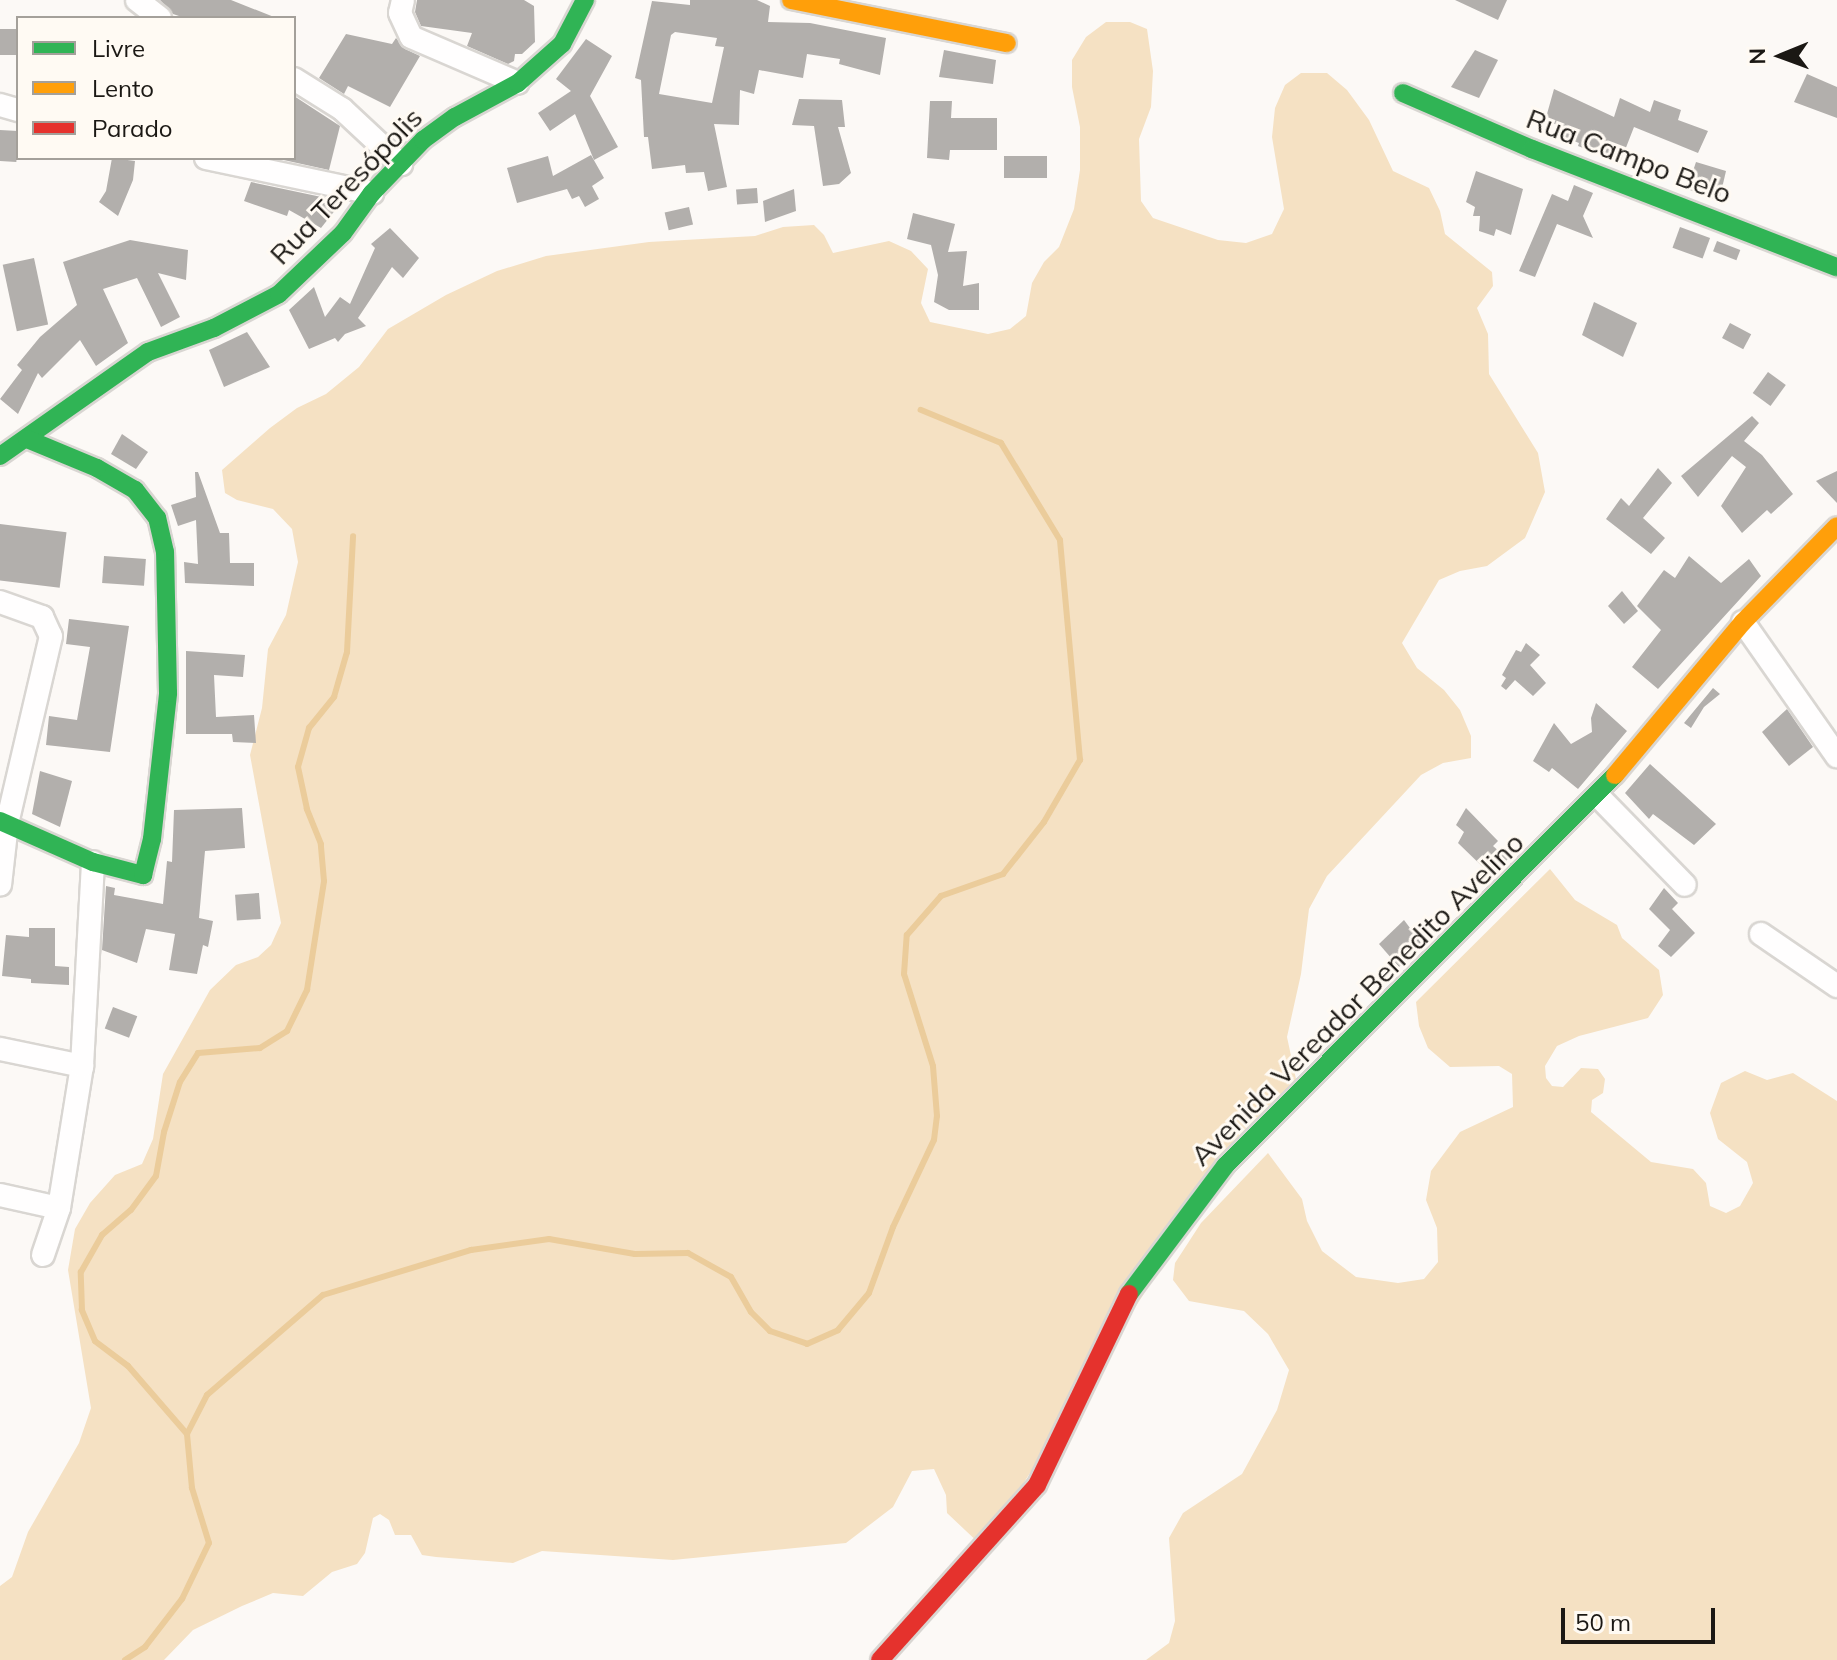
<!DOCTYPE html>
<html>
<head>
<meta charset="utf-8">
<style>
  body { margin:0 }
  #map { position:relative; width:1837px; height:1660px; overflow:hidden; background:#fcf9f6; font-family:Mulish,sans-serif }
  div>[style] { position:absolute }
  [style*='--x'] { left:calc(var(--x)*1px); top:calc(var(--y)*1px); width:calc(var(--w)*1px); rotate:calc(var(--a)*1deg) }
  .green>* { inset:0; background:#f5e1c3 }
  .stream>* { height:6px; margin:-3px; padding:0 3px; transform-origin:3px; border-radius:3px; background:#ebcc9b }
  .building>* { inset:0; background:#b2afac; transform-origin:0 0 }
  .roads { filter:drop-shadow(2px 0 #d9d6d2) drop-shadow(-2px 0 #d9d6d2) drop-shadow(0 2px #d9d6d2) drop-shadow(0 -2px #d9d6d2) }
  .street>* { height:22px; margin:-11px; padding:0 11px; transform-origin:11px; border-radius:11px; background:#fffefe }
  .fast>* { height:18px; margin:-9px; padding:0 9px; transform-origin:9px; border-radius:9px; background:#30b455 }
  .slow>* { height:18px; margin:-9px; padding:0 9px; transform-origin:9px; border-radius:9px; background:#ff9f0a }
  .jam>* { height:18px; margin:-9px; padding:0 9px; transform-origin:9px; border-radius:9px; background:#e5322d }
  span { translate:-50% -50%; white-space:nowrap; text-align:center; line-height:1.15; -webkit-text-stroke:6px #fffaf3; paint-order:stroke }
  .street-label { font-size:28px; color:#1b1814 }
  .legend { position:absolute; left:16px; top:16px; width:280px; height:144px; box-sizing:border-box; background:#fffaf3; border:2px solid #a4a09a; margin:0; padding:10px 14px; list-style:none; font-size:24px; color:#1b1814 }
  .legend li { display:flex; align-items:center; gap:16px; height:40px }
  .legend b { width:40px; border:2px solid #a4a09a }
  .north { position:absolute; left:1741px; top:16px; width:80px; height:80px; -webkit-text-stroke:6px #fffaf3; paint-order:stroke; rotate:269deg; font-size:22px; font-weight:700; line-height:32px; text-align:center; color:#1b1814 }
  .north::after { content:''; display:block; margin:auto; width:28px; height:36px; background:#1b1814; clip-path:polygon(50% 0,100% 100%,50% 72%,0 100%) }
  .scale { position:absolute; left:1561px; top:1608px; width:154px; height:36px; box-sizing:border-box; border:4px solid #1b1814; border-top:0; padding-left:10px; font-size:24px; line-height:28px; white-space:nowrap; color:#1b1814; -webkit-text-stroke:6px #fffaf3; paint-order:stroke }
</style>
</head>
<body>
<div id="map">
  <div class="green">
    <i style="clip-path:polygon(1106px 22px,1130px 22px,1147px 29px,1153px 71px,1151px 107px,1139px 139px,1141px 201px,1153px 218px,1218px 240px,1246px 243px,1272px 234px,1284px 209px,1272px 137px,1275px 108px,1285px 85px,1301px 73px,1327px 73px,1347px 90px,1369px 120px,1393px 171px,1429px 188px,1440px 211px,1445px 234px,1492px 272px,1493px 286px,1477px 308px,1488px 334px,1489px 374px,1538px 453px,1545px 492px,1525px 538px,1487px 566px,1460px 571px,1439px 580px,1402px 643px,1417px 668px,1444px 690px,1460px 710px,1471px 736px,1471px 758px,1443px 763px,1421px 775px,1327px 876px,1309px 909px,1301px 974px,1287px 1037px,1299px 1093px,1225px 1166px,983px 1547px,947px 1513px,946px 1495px,934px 1469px,912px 1471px,893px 1507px,846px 1543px,673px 1560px,542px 1551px,513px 1563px,436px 1557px,422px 1555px,411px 1535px,395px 1535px,389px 1520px,380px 1514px,373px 1518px,365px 1553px,357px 1564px,332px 1572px,303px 1596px,273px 1593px,242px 1606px,193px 1630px,164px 1660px,0 1660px,0 1586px,12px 1577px,28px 1532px,79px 1443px,91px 1408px,68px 1270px,75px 1229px,90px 1203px,115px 1175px,142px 1164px,153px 1139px,163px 1074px,210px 990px,236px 965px,258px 957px,271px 945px,281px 923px,250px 755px,262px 708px,268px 649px,286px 615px,298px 562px,292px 529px,273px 509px,237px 500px,225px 493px,222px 470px,270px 428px,297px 408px,326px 394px,359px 367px,388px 329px,446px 295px,497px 271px,546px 256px,649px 242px,755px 236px,783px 227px,814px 225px,824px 235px,833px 253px,889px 241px,911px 251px,928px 269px,921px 303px,930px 322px,988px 334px,1010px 329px,1026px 316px,1032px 283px,1044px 262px,1059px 247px,1074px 209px,1080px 170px,1080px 127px,1072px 87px,1072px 60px,1086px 37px)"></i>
    <i style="clip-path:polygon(1550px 869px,1575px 900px,1617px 925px,1622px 938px,1659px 970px,1663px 995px,1648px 1018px,1579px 1036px,1557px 1046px,1545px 1066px,1546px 1078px,1552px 1086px,1563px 1087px,1581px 1068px,1598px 1069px,1605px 1079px,1603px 1093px,1592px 1100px,1591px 1112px,1651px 1162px,1693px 1169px,1706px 1183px,1710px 1206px,1726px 1213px,1740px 1206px,1753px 1183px,1747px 1162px,1718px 1139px,1710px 1113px,1721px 1083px,1745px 1071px,1767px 1080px,1793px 1073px,1837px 1101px,1837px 1660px,1146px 1660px,1169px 1643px,1175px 1621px,1169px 1538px,1183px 1513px,1242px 1474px,1277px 1410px,1289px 1370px,1268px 1334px,1244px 1311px,1189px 1301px,1173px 1280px,1175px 1263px,1201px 1223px,1268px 1153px,1302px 1199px,1307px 1221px,1322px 1251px,1356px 1277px,1398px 1283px,1424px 1279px,1438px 1262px,1437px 1228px,1426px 1200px,1431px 1171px,1460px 1132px,1513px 1107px,1512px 1074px,1499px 1066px,1450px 1067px,1428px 1048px,1419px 1026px,1416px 1002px)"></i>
  </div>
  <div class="stream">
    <i style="--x:187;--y:1434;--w:90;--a:-130.9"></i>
    <i style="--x:128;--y:1366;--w:41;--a:-142.9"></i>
    <i style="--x:95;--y:1341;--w:34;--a:-113"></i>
    <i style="--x:82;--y:1310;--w:38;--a:-92"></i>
    <i style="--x:81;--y:1272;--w:43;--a:-60.4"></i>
    <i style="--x:102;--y:1235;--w:38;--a:-41"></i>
    <i style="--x:131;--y:1210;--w:42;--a:-53.7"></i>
    <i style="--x:156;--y:1176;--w:45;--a:-79.7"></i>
    <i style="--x:164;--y:1132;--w:52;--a:-72.3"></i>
    <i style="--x:180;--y:1082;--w:34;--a:-58"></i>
    <i style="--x:198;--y:1053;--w:62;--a:-4.6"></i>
    <i style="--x:260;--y:1048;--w:32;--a:-32"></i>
    <i style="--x:287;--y:1031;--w:46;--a:-64"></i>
    <i style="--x:307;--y:990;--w:110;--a:-81.1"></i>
    <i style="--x:324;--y:881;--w:37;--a:-95"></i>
    <i style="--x:321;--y:844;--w:38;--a:-112"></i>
    <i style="--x:307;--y:809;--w:43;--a:-102.1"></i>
    <i style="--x:298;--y:767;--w:41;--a:-74.2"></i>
    <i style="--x:309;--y:728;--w:40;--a:-51"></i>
    <i style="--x:334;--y:697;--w:47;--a:-73.9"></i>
    <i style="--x:347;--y:652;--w:116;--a:-87"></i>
    <i style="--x:125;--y:1660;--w:24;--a:-33"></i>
    <i style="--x:145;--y:1647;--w:61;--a:-52.4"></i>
    <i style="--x:182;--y:1599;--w:62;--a:-64.3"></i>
    <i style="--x:209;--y:1543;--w:58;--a:-107.2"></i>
    <i style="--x:192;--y:1488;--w:54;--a:-95.3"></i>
    <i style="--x:187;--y:1434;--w:44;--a:-62.9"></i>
    <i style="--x:207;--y:1395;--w:153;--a:-40.8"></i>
    <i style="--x:323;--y:1295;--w:155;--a:-16.9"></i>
    <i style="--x:471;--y:1250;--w:79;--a:-8"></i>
    <i style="--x:549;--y:1239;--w:87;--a:9.9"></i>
    <i style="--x:635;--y:1254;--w:53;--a:-1.1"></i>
    <i style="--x:688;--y:1253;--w:49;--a:29.2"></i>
    <i style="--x:731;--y:1277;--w:40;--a:60.3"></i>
    <i style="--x:751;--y:1312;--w:27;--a:45"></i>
    <i style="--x:770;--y:1331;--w:39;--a:19"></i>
    <i style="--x:807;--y:1344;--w:34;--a:-24"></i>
    <i style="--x:838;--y:1330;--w:48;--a:-50"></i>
    <i style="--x:869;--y:1293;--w:70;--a:-70"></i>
    <i style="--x:893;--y:1227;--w:96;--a:-64.8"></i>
    <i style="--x:934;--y:1140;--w:24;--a:-83"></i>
    <i style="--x:937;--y:1116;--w:50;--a:-94.6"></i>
    <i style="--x:933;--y:1066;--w:96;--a:-107.5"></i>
    <i style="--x:904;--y:974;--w:39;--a:-86"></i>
    <i style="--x:907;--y:935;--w:52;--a:-48.9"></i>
    <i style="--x:941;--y:896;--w:66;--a:-19.5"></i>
    <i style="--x:1003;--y:874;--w:66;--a:-51.7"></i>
    <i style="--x:1044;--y:822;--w:72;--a:-59.9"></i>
    <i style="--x:1080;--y:760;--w:221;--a:-95.2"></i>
    <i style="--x:1060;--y:540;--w:114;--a:-121.3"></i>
    <i style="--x:1001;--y:443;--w:87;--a:-157.6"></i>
  </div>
  <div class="building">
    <i style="clip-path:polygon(160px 0,231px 0,274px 17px,185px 18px,173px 14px)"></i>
    <i style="clip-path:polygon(417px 0,524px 0,534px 6px,535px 42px,522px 54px,515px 54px,514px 61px,508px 64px,467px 46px,472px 33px,421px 26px,415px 12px)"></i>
    <i style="clip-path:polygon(evenodd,690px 0,757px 0,770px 6px,768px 22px,810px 23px,886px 38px,880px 75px,839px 64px,840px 59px,807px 54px,803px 78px,759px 70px,754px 94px,740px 90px,739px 125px,714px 124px,727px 187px,708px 191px,704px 172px,686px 173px,685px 165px,652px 169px,648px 137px,644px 137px,641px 80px,635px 78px,652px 1px,690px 5px,690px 0,675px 32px,717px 38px,715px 46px,724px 47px,712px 103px,659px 94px,671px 35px,675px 32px)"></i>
    <i style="clip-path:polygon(1455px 0,1507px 0,1498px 20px)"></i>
    <i style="left:18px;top:29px;width:26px;height:18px;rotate:90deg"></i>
    <i style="clip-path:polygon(346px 34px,392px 44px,396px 38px,405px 49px,420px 56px,390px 107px,348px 86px,344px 94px,319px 78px)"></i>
    <i style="clip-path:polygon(586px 39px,612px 56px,590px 96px,618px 147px,594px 160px,575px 114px,550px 131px,538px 113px,571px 91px,556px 79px)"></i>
    <i style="clip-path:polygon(944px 50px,996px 60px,993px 84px,939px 77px)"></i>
    <i style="clip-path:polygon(1475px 50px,1498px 60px,1479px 98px,1451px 87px)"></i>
    <i style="clip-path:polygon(1807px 74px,1837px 87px,1837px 118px,1794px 102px)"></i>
    <i style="clip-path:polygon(1554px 89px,1614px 117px,1620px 98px,1650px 112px,1654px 100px,1681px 110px,1678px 120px,1708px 131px,1698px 153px,1634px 127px,1620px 163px,1578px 146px,1579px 143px,1561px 136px,1564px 127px,1545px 121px)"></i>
    <i style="clip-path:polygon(294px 96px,340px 126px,329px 170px,279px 159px,294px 158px)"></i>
    <i style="clip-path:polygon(799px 99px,842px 100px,845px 127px,838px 127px,851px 173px,839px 184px,823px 186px,814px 126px,792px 125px)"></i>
    <i style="clip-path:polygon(930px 101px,952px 101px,951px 118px,997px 118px,997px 150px,950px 150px,949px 160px,927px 158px)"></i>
    <i style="left:0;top:130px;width:18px;height:31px;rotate:3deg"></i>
    <i style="clip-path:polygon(591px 155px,604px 178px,592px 186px,599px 199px,585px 207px,579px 196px,572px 199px,567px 189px,517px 203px,507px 168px,548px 156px,553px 176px)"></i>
    <i style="left:1004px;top:156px;width:43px;height:22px"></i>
    <i style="clip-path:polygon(112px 158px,135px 161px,133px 180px,118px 216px,99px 202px,106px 191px)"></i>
    <i style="clip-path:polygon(1696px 162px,1726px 171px,1719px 201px,1687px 189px)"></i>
    <i style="clip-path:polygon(1476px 171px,1523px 189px,1511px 235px,1496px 229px,1494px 236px,1479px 231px,1480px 216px,1473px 216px,1475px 207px,1466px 202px)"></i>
    <i style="clip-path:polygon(251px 182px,331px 199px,340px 204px,321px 228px,289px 210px,287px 216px,244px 201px)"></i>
    <i style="clip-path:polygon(1574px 185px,1593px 193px,1583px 216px,1593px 238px,1557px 224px,1535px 277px,1519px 271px,1552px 194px,1568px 201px)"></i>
    <i style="left:757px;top:188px;width:15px;height:21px;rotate:86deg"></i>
    <i style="clip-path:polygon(794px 189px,796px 211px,765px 222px,763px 201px)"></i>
    <i style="left:689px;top:207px;width:18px;height:25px;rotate:77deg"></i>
    <i style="clip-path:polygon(913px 213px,955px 224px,948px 252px,967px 251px,963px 286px,979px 283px,979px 310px,949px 310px,934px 302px,938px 275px,931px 245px,907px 239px)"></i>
    <i style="left:1680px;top:227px;width:32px;height:22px;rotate:20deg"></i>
    <i style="clip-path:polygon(390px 228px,419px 258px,403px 278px,392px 267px,358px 318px,366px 326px,345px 334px,338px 342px,335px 338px,309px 349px,289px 310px,314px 287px,325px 317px,340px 297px,350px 304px,375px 248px,371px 244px)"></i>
    <i style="clip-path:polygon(130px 240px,188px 250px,186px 280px,158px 273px,180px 317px,161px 327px,137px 278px,103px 289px,128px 343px,96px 366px,80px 340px,42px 378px,38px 373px,18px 414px,0 399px,22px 370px,17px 365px,40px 337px,77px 305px,63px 262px)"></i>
    <i style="left:1717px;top:241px;width:25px;height:11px;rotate:21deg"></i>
    <i style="left:34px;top:258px;width:68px;height:32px;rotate:78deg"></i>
    <i style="clip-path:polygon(1594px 302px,1637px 323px,1623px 357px,1582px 335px)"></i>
    <i style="left:1730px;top:323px;width:24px;height:17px;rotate:28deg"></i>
    <i style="clip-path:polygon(247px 332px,270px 367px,224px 387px,209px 350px)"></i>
    <i style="left:1768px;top:372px;width:22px;height:26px;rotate:36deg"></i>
    <i style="clip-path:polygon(1752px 416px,1759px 423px,1744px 441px,1762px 455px,1793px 494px,1771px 514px,1767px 510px,1742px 533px,1721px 506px,1746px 467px,1732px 456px,1698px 497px,1681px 476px)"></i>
    <i style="clip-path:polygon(122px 434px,148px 452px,136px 469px,111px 454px)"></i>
    <i style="clip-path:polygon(1658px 468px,1672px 483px,1643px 518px,1665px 538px,1651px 554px,1606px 519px,1621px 498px,1629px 506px)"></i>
    <i style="clip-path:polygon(1837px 471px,1837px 503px,1816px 481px)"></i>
    <i style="clip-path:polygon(195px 472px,198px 472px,220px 533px,229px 533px,230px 563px,254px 563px,254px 586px,185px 583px,184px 562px,198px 564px,196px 520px,178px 526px,171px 505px,196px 497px)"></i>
    <i style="left:0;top:524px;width:67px;height:56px;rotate:7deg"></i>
    <i style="left:104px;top:556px;width:42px;height:27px;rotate:4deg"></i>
    <i style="clip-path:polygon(1689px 556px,1721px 583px,1749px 559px,1761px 576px,1658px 689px,1632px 667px,1661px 630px,1637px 606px,1664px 570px,1675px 578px)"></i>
    <i style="clip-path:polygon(1622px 591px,1638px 611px,1624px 624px,1608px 606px)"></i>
    <i style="clip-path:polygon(69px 619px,129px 626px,110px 752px,46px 745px,49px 716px,77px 720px,90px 647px,66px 644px)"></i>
    <i style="clip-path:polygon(1526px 643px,1540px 655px,1530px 665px,1546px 683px,1533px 696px,1515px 680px,1506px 690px,1501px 686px,1506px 678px,1502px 675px,1516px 650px,1521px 652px)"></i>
    <i style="clip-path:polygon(186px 651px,245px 655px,243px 677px,214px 675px,216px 717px,254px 715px,256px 743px,233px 742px,232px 734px,186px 734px)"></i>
    <i style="clip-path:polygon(1713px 688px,1720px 694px,1704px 707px,1691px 728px,1684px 723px)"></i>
    <i style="clip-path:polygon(1596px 703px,1627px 731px,1578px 789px,1552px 768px,1549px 772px,1533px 761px,1554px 723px,1571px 744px,1592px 732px,1591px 718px)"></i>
    <i style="clip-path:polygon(1787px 709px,1813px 747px,1789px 766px,1762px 732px)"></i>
    <i style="clip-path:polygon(1650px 764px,1716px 824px,1694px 845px,1653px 814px,1649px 819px,1625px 793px)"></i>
    <i style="clip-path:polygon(40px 771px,72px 781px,60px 827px,32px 814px)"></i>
    <i style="clip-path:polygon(242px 808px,245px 848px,205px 851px,199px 918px,213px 921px,208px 947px,203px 945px,197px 974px,169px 970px,175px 934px,146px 929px,137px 963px,102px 950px,106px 886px,115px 888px,114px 895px,163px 904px,167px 861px,172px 862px,174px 810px)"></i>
    <i style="clip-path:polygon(1466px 808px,1498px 841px,1493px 846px,1508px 859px,1491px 875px,1458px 843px,1464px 832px,1456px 825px)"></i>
    <i style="clip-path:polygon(1664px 888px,1678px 903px,1672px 909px,1695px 933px,1671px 957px,1658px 946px,1670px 930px,1649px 909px)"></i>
    <i style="left:259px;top:893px;width:26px;height:24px;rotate:86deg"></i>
    <i style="clip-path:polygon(1404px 920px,1422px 944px,1399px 967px,1379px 944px)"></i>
    <i style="clip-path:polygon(29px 928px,55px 928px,55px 966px,69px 967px,69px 985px,31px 983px,31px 979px,2px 976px,6px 935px,29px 937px)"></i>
    <i style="left:113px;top:1007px;width:26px;height:23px;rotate:21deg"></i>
  </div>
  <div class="roads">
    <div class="street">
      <i style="--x:137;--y:0;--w:29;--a:38"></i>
      <i style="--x:403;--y:0;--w:13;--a:103"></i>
      <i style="--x:400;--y:13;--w:26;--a:65"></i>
      <i style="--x:411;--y:37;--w:116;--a:23.3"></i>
      <i style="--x:294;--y:79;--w:57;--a:32"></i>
      <i style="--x:342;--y:109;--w:81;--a:43"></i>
      <i style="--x:0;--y:105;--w:19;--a:16"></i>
      <i style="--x:206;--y:158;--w:170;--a:11.9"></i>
      <i style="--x:0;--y:602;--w:45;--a:19.7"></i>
      <i style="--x:42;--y:617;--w:21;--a:65"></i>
      <i style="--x:51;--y:636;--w:192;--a:103.2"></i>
      <i style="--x:7;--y:823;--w:62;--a:96.4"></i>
      <i style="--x:1743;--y:622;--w:164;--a:55"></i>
      <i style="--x:1598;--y:796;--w:124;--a:45.7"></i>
      <i style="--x:1761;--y:934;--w:92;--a:34.4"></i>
      <i style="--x:0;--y:1049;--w:84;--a:11.7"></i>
      <i style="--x:0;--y:1195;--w:60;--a:12.4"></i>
      <i style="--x:43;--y:1255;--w:50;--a:-71.2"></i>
      <i style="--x:59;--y:1208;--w:144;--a:-80.8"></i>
      <i style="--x:82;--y:1066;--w:204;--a:-86.9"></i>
    </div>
    <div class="fast">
      <i style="--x:1403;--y:93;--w:141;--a:23.5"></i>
      <i style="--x:1532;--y:149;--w:327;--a:21.2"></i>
      <i style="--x:0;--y:456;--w:181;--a:-35.1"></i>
      <i style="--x:148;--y:352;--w:70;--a:-20"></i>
      <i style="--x:214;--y:328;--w:73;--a:-27.6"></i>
      <i style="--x:279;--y:294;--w:88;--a:-43.6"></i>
      <i style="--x:343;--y:233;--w:49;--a:-54.1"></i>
      <i style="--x:372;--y:193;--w:74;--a:-46.1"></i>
      <i style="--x:423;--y:140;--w:39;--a:-36"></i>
      <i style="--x:455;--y:117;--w:72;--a:-28.4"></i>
      <i style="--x:518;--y:83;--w:59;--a:-41.6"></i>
      <i style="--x:562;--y:44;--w:50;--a:-62.4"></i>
      <i style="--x:0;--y:821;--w:102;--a:23.8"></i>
      <i style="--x:93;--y:862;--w:52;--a:14.6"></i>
      <i style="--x:143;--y:875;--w:37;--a:-76"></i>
      <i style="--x:152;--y:839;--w:147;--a:-83.7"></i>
      <i style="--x:168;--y:693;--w:141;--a:-91.2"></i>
      <i style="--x:165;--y:552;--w:35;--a:-103"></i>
      <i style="--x:157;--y:518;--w:36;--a:-128"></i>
      <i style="--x:135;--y:490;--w:44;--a:-149.9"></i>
      <i style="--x:97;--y:468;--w:76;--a:-157.5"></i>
      <i style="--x:1129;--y:1294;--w:160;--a:-53.1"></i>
      <i style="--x:1225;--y:1166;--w:552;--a:-45.07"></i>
    </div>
    <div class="slow">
      <i style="--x:791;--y:0;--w:220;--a:11.3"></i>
      <i style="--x:1615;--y:775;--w:199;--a:-50.1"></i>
      <i style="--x:1743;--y:622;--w:134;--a:-45.6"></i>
    </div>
    <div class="jam">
      <i style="--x:880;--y:1660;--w:235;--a:-48.1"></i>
      <i style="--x:1037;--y:1485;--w:212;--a:-64.3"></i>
    </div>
  </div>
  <div class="street-label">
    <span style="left:1629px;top:156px;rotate:21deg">Rua Campo Belo</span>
    <span style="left:346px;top:186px;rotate:-46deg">Rua Teresópolis</span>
    <span style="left:1357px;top:999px;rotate:-45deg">Avenida Vereador Benedito Avelino</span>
  </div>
  <ul class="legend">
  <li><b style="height:10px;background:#30b455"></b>Livre</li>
  <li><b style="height:10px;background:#ff9f0a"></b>Lento</li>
  <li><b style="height:10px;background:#e5322d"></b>Parado</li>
  </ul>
  <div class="north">N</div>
  <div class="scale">50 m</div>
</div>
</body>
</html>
